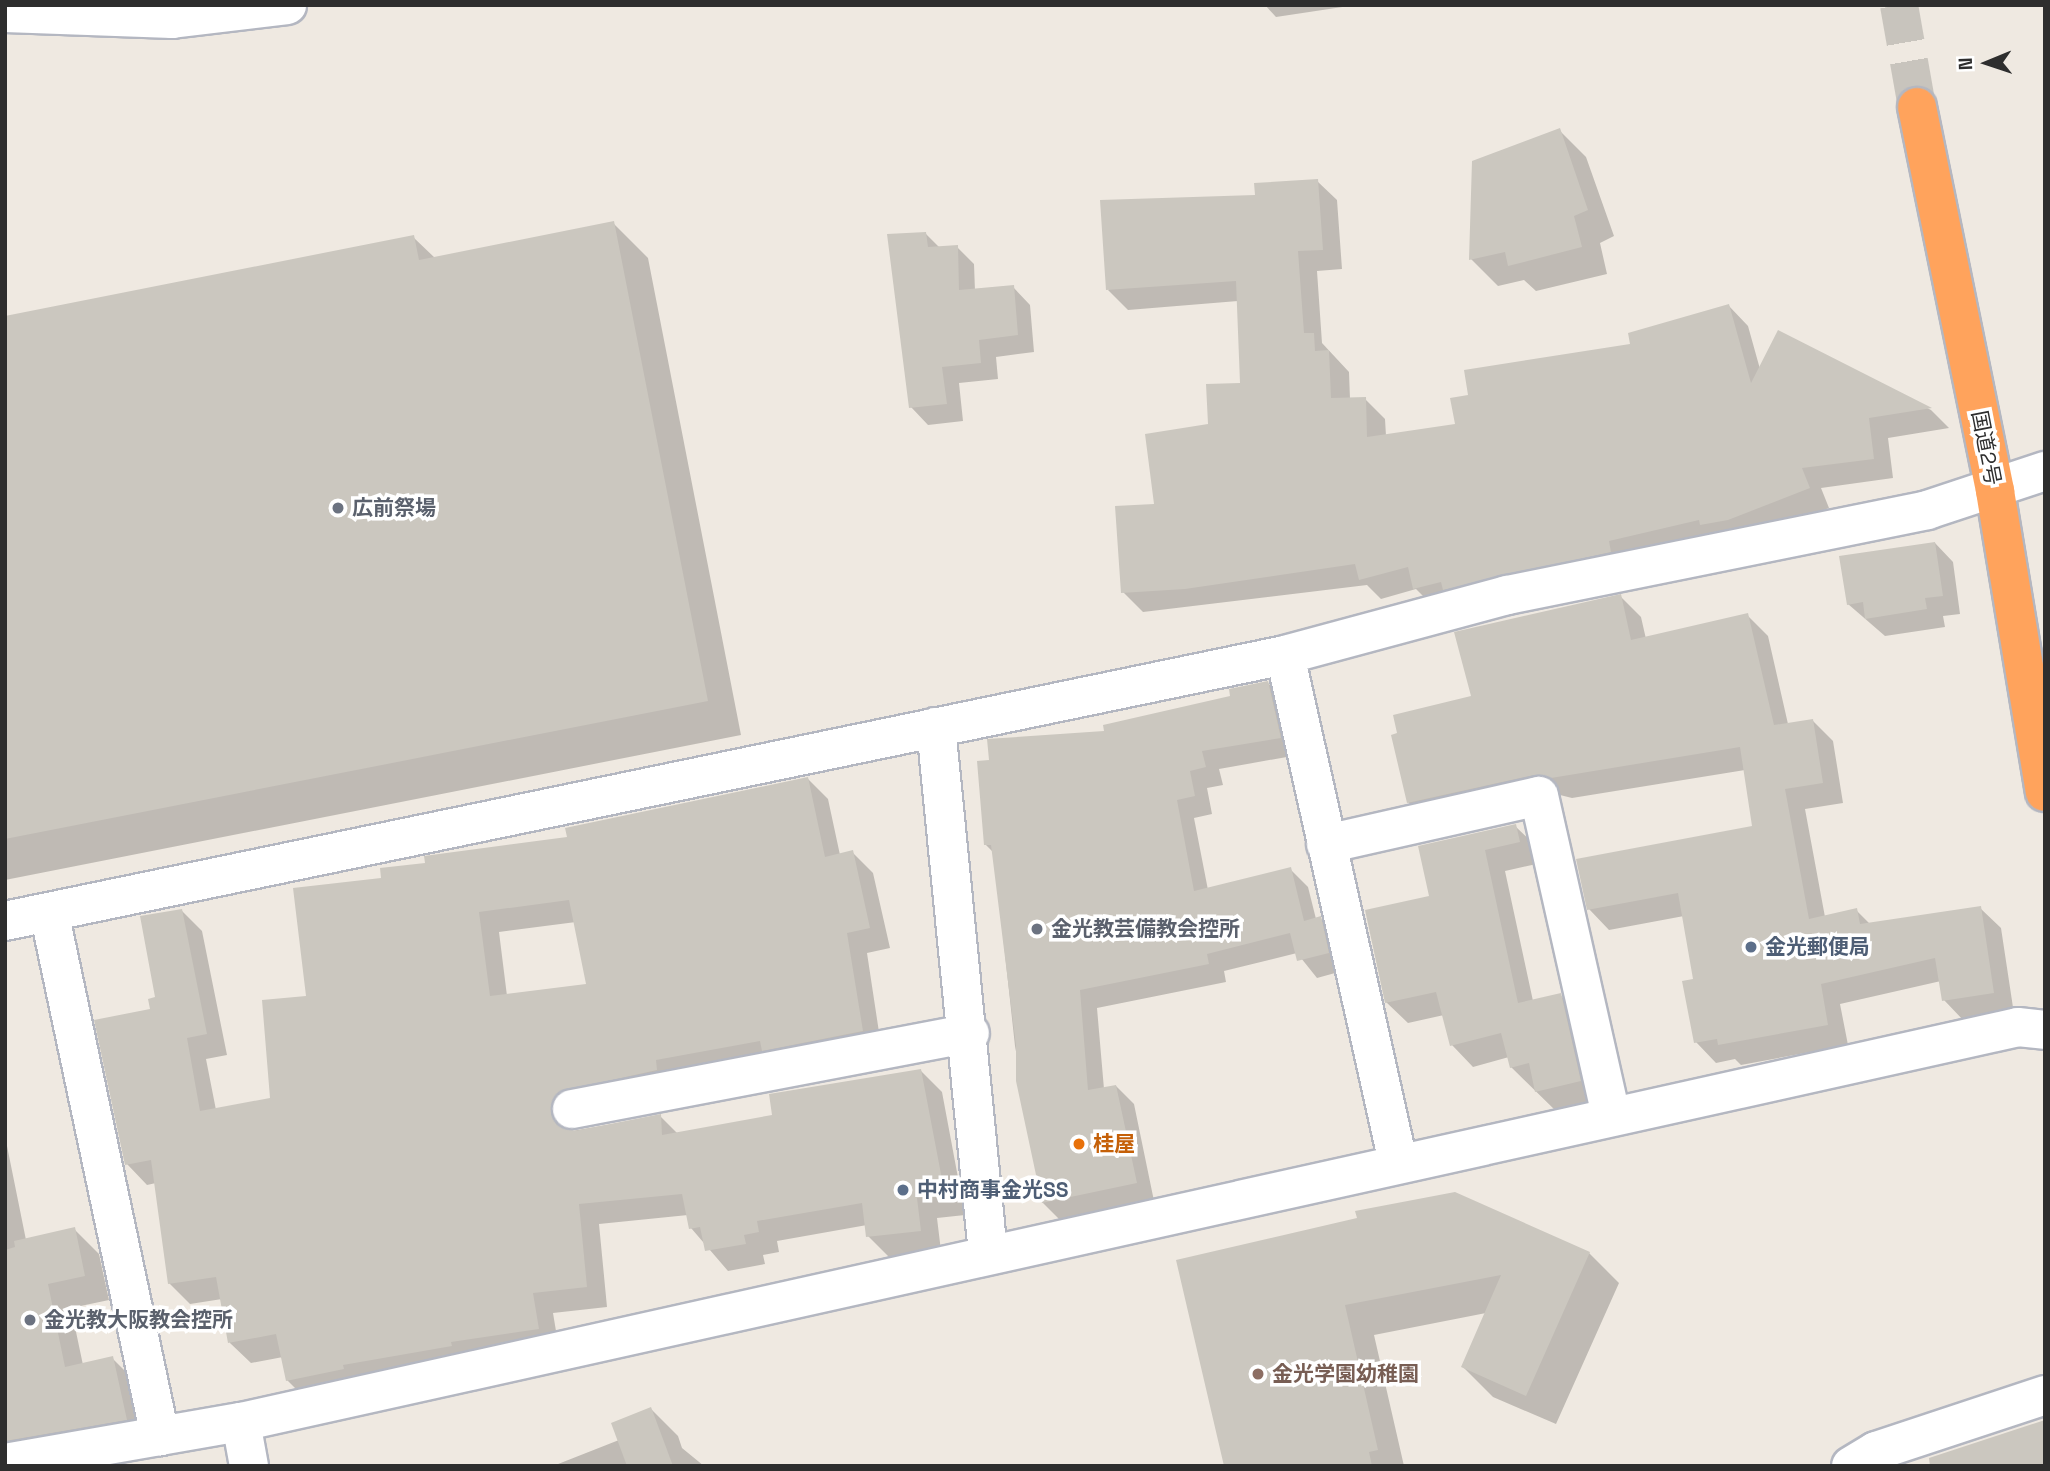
<!DOCTYPE html>
<html>
<head>
<meta charset="utf-8">
<style>
  body { margin:0 }
  #map { position:relative; width:2050px; height:1471px; overflow:hidden; background:#efe9e1; font-family:"Space Grotesk","Noto Sans JP",sans-serif }
  div>[style] { position:absolute }
  [style*='--x'] { left:calc(var(--x)*1px); top:calc(var(--y)*1px); width:calc(var(--w)*1px); rotate:calc(var(--a)*1deg) }
  .shadow>* { inset:0; background:#0003 }
  .building>* { inset:0; background:#cbc7bf }
  .highway-tunnel>* { height:38px; margin-top:-19px; transform-origin:0; background:repeating-linear-gradient(90deg,#c8c4bd 0 38px,transparent 0 57px) }
  .roads { filter:drop-shadow(2px 0 #b4b7c1) drop-shadow(-2px 0 #b4b7c1) drop-shadow(0 2px #b4b7c1) drop-shadow(0 -2px #b4b7c1) }
  .minor>* { height:38px; margin:-19px; padding:0 19px; transform-origin:19px; border-radius:19px; background:#fff }
  .highway>* { height:38px; margin:-19px; padding:0 19px; transform-origin:19px; border-radius:19px; background:#ffa35c }
  .dots>* { width:19px; height:19px; translate:-50% -50%; box-sizing:border-box; border:4px solid #fff; border-radius:50% }
  span { translate:-50% -50%; white-space:nowrap; text-align:center; line-height:1.15; -webkit-text-stroke:7px #fff; paint-order:stroke }
  .street-label { font-size:21px; color:#2e2e2e }
  .worship-label { font-size:21px; color:#5b616d; font-weight:700 }
  .left { translate:0 -50%; text-align:left }
  .service-label { font-size:21px; color:#4e5e75; font-weight:700 }
  .food-label { font-size:21px; color:#c56008; font-weight:700 }
  .education-label { font-size:21px; color:#785e54; font-weight:700 }
  .frame { position:absolute; inset:0; border:7px solid #2e2e2e; pointer-events:none }
  .north { position:absolute; left:1952px; top:28px; width:70px; height:70px; -webkit-text-stroke:5px #fff; paint-order:stroke; rotate:268deg; font-size:19px; font-weight:700; line-height:28px; text-align:center; color:#2e2e2e }
  .north::after { content:''; display:block; margin:auto; width:24px; height:32px; background:#2e2e2e; clip-path:polygon(50% 0,100% 100%,50% 72%,0 100%) }
</style>
</head>
<body>
<div id="map">
  <div class="shadow">
    <i style="clip-path:polygon(1265px 5px,1349px 5px,1349px 6px,1276px 17px)"></i>
    <i style="clip-path:polygon(1559px 130px,1586px 157px,1614px 236px,1600px 243px,1607px 274px,1536px 291px,1524px 280px,1498px 286px,1471px 259px)"></i>
    <i style="clip-path:polygon(1317px 181px,1337px 200px,1342px 269px,1317px 271px,1322px 343px,1349px 372px,1350px 399px,1365px 399px,1385px 419px,1386px 436px,1457px 426px,1470px 397px,1632px 346px,1729px 306px,1748px 326px,1760px 369px,1779px 332px,1931px 410px,1949px 428px,1888px 438px,1893px 478px,1821px 488px,1829px 508px,1748px 539px,1435px 608px,1416px 589px,1381px 599px,1367px 585px,1143px 612px,1123px 592px,1209px 426px,1241px 385px,1238px 301px,1128px 310px,1108px 290px,1257px 197px)"></i>
    <i style="clip-path:polygon(613px 223px,648px 258px,741px 735px,5px 880px,5px 341px,413px 237px,435px 258px)"></i>
    <i style="clip-path:polygon(926px 234px,940px 248px,957px 247px,974px 264px,975px 291px,1013px 287px,1030px 305px,1034px 352px,996px 357px,998px 379px,959px 383px,963px 421px,928px 425px,911px 407px)"></i>
    <i style="clip-path:polygon(1935px 543px,1953px 562px,1960px 614px,1943px 616px,1945px 627px,1885px 636px,1848px 604px)"></i>
    <i style="clip-path:polygon(1620px 596px,1641px 617px,1646px 639px,1747px 615px,1768px 636px,1788px 724px,1813px 721px,1833px 741px,1843px 803px,1805px 809px,1825px 917px,1856px 910px,1870px 924px,1980px 908px,2001px 928px,2014px 1014px,1964px 1021px,1944px 1000px,1941px 981px,1840px 1004px,1848px 1045px,1741px 1065px,1735px 1059px,1716px 1063px,1696px 1042px,1695px 980px,1684px 916px,1609px 930px,1589px 909px,1754px 828px,1745px 770px,1572px 798px,1556px 794px,1429px 823px,1408px 802px,1473px 698px)"></i>
    <i style="clip-path:polygon(1268px 683px,1286px 701px,1298px 755px,1219px 769px,1223px 785px,1207px 788px,1212px 814px,1194px 818px,1208px 890px,1290px 869px,1308px 887px,1316px 919px,1320px 918px,1338px 936px,1346px 970px,1317px 978px,1297px 953px,1224px 971px,1226px 982px,1097px 1008px,1104px 1089px,1116px 1086px,1134px 1104px,1154px 1201px,1061px 1221px,1043px 1203px,1015px 1046px,994px 853px,985px 844px,1106px 733px,1232px 698px)"></i>
    <i style="clip-path:polygon(evenodd,807px 778px,828px 799px,840px 855px,852px 852px,873px 873px,890px 948px,867px 953px,882px 1052px,579px 1112px,572px 1131px,660px 1116px,678px 1134px,774px 1116px,921px 1071px,942px 1092px,965px 1215px,937px 1218px,941px 1251px,889px 1257px,868px 1236px,867px 1225px,777px 1241px,779px 1252px,763px 1255px,765px 1264px,728px 1271px,691px 1228px,688px 1215px,599px 1224px,607px 1307px,553px 1313px,559px 1349px,308px 1401px,287px 1380px,283px 1357px,251px 1363px,230px 1343px,222px 1299px,190px 1304px,169px 1283px,156px 1183px,147px 1185px,127px 1164px,152px 1011px,182px 911px,202px 931px,227px 1055px,206px 1059px,216px 1110px,272px 1099px,308px 997px,383px 880px,427px 865px,569px 839px,807px 778px,576px 922px,588px 986px,507px 996px,499px 932px,576px 922px)"></i>
    <i style="clip-path:polygon(1515px 826px,1537px 847px,1541px 863px,1505px 871px,1533px 1001px,1560px 995px,1582px 1016px,1601px 1103px,1558px 1113px,1511px 1067px,1509px 1057px,1473px 1067px,1452px 1045px,1444px 1015px,1408px 1023px,1386px 1002px,1432px 897px,1420px 847px)"></i>
    <i style="clip-path:polygon(5px 1136px,26px 1240px,74px 1229px,99px 1254px,109px 1300px,71px 1308px,83px 1365px,112px 1358px,137px 1383px,150px 1444px,5px 1466px)"></i>
    <i style="clip-path:polygon(1589px 1253px,1619px 1283px,1556px 1424px,1493px 1397px,1463px 1367px,1486px 1313px,1374px 1335px,1404px 1466px,1226px 1466px,1178px 1261px)"></i>
    <i style="clip-path:polygon(651px 1409px,678px 1436px,682px 1448px,704px 1466px,553px 1466px,619px 1440px)"></i>
  </div>
  <div class="building">
    <i style="clip-path:polygon(1560px 128px,1588px 210px,1574px 216px,1582px 247px,1508px 266px,1505px 252px,1469px 260px,1472px 161px)"></i>
    <i style="clip-path:polygon(1318px 179px,1323px 250px,1298px 251px,1304px 333px,1314px 333px,1315px 351px,1329px 350px,1331px 398px,1366px 397px,1367px 437px,1455px 424px,1450px 398px,1468px 395px,1464px 370px,1630px 344px,1628px 333px,1729px 304px,1751px 383px,1778px 330px,1932px 408px,1869px 418px,1874px 459px,1802px 468px,1810px 488px,1728px 520px,1700px 525px,1699px 520px,1609px 541px,1611px 552px,1443px 590px,1441px 582px,1413px 589px,1408px 567px,1359px 580px,1355px 564px,1185px 589px,1121px 593px,1115px 506px,1154px 504px,1145px 434px,1208px 424px,1206px 384px,1240px 383px,1236px 281px,1106px 290px,1100px 200px,1255px 195px,1254px 183px)"></i>
    <i style="clip-path:polygon(614px 221px,708px 701px,5px 839px,5px 316px,414px 235px,419px 260px)"></i>
    <i style="clip-path:polygon(926px 232px,928px 247px,958px 245px,959px 290px,1014px 285px,1018px 335px,979px 340px,981px 363px,942px 367px,947px 404px,909px 408px,887px 234px)"></i>
    <i style="clip-path:polygon(1935px 542px,1943px 596px,1925px 598px,1927px 609px,1865px 619px,1863px 602px,1847px 605px,1839px 556px)"></i>
    <i style="clip-path:polygon(1621px 594px,1631px 640px,1748px 613px,1774px 725px,1813px 719px,1823px 783px,1785px 789px,1809px 919px,1857px 908px,1860px 924px,1981px 906px,1994px 993px,1942px 1001px,1935px 958px,1821px 984px,1828px 1025px,1718px 1045px,1717px 1039px,1694px 1043px,1682px 981px,1693px 979px,1678px 893px,1587px 910px,1576px 859px,1752px 826px,1740px 747px,1551px 778px,1534px 775px,1407px 803px,1391px 735px,1397px 733px,1393px 715px,1471px 696px,1454px 632px)"></i>
    <i style="clip-path:polygon(1268px 681px,1281px 738px,1202px 751px,1206px 767px,1190px 771px,1195px 796px,1177px 800px,1194px 891px,1291px 867px,1304px 921px,1321px 916px,1329px 953px,1297px 961px,1290px 933px,1207px 954px,1209px 964px,1080px 990px,1088px 1090px,1116px 1085px,1137px 1183px,1042px 1203px,1016px 1081px,1016px 1046px,991px 845px,984px 845px,977px 761px,989px 760px,987px 739px,1104px 731px,1103px 725px,1230px 696px,1229px 689px)"></i>
    <i style="clip-path:polygon(evenodd,808px 777px,825px 857px,853px 850px,870px 928px,847px 933px,863px 1031px,762px 1051px,760px 1041px,656px 1060px,657px 1070px,558px 1092px,551px 1114px,556px 1124px,575px 1131px,661px 1114px,662px 1135px,772px 1115px,769px 1094px,921px 1069px,945px 1195px,917px 1198px,921px 1231px,866px 1237px,862px 1203px,757px 1221px,759px 1232px,744px 1235px,746px 1244px,705px 1251px,700px 1227px,689px 1229px,682px 1194px,579px 1204px,587px 1287px,533px 1293px,539px 1329px,451px 1342px,452px 1346px,343px 1365px,344px 1369px,286px 1381px,276px 1334px,228px 1343px,216px 1277px,168px 1284px,151px 1160px,125px 1165px,94px 1020px,150px 1009px,148px 999px,155px 997px,140px 916px,182px 909px,207px 1034px,187px 1038px,200px 1111px,270px 1098px,262px 1000px,306px 996px,293px 888px,381px 878px,380px 868px,425px 863px,424px 856px,567px 837px,565px 828px,808px 777px,569px 900px,586px 984px,490px 996px,479px 912px,569px 900px)"></i>
    <i style="clip-path:polygon(1516px 824px,1520px 842px,1485px 850px,1518px 1003px,1561px 993px,1581px 1081px,1535px 1092px,1529px 1063px,1510px 1068px,1501px 1033px,1450px 1046px,1436px 992px,1385px 1003px,1365px 910px,1429px 896px,1418px 846px)"></i>
    <i style="clip-path:polygon(1455px 1192px,1590px 1252px,1526px 1396px,1461px 1367px,1501px 1275px,1345px 1305px,1378px 1450px,1369px 1452px,1372px 1466px,1224px 1466px,1176px 1260px,1357px 1218px,1355px 1211px)"></i>
    <i style="clip-path:polygon(75px 1227px,85px 1276px,48px 1284px,65px 1367px,113px 1356px,127px 1420px,5px 1441px,5px 1250px,15px 1247px,14px 1241px)"></i>
    <i style="clip-path:polygon(651px 1407px,673px 1466px,627px 1466px,611px 1423px)"></i>
    <i style="clip-path:polygon(2045px 1420px,2045px 1466px,1930px 1466px,1929px 1458px)"></i>
  </div>
  <div class="highway-tunnel">
    <i style="--x:1899;--y:5;--w:104;--a:80"></i>
  </div>
  <div class="roads">
    <div class="minor">
      <i style="--x:5;--y:13;--w:167;--a:2.1"></i>
      <i style="--x:172;--y:19;--w:116;--a:-6.9"></i>
      <i style="--x:1285;--y:655;--w:519;--a:77.44"></i>
      <i style="--x:936;--y:727;--w:530;--a:84.36"></i>
      <i style="--x:1326;--y:844;--w:218;--a:-12.7"></i>
      <i style="--x:1539;--y:796;--w:328;--a:77.3"></i>
      <i style="--x:49;--y:912;--w:536;--a:78.04"></i>
      <i style="--x:5;--y:921;--w:1307;--a:-11.74"></i>
      <i style="--x:1285;--y:655;--w:230;--a:-15.1"></i>
      <i style="--x:1507;--y:595;--w:429;--a:-11.4"></i>
      <i style="--x:1927;--y:510;--w:124;--a:-18.3"></i>
      <i style="--x:572;--y:1109;--w:405;--a:-10.8"></i>
      <i style="--x:241;--y:1422;--w:45;--a:79.7"></i>
      <i style="--x:5;--y:1463;--w:240;--a:-9.9"></i>
      <i style="--x:241;--y:1422;--w:1820;--a:-12.53"></i>
      <i style="--x:2018;--y:1027;--w:27;--a:6"></i>
      <i style="--x:1851;--y:1466;--w:29;--a:-31"></i>
      <i style="--x:1876;--y:1451;--w:178;--a:-18.3"></i>
    </div>
    <div class="highway">
      <i style="--x:1917;--y:107;--w:392;--a:78.5"></i>
      <i style="--x:1995;--y:491;--w:305;--a:80.6"></i>
    </div>
  </div>
  <div class="dots">
    <i style="left:338px;top:508px;background:#6b7280"></i>
    <i style="left:1037px;top:929px;background:#6b7280"></i>
    <i style="left:1751px;top:947px;background:#5c6f8a"></i>
    <i style="left:1079px;top:1144px;background:#e8710a"></i>
    <i style="left:903px;top:1190px;background:#5c6f8a"></i>
    <i style="left:30px;top:1320px;background:#6b7280"></i>
    <i style="left:1258px;top:1374px;background:#8d6e63"></i>
  </div>
  <div class="street-label">
    <span style="left:1986px;top:448px;rotate:79deg">国道2号</span>
  </div>
  <div class="worship-label">
    <span class="left" style="left:352px;top:508px">広前祭場</span>
    <span class="left" style="left:1051px;top:929px">金光教芸備教会控所</span>
    <span class="left" style="left:44px;top:1320px">金光教大阪教会控所</span>
  </div>
  <div class="service-label">
    <span class="left" style="left:1765px;top:947px">金光郵便局</span>
    <span class="left" style="left:917px;top:1190px">中村商事金光SS</span>
  </div>
  <div class="food-label">
    <span class="left" style="left:1093px;top:1144px">桂屋</span>
  </div>
  <div class="education-label">
    <span class="left" style="left:1272px;top:1374px">金光学園幼稚園</span>
  </div>
  <div class="frame"></div>
  <div class="north">N</div>
</div>
</body>
</html>
